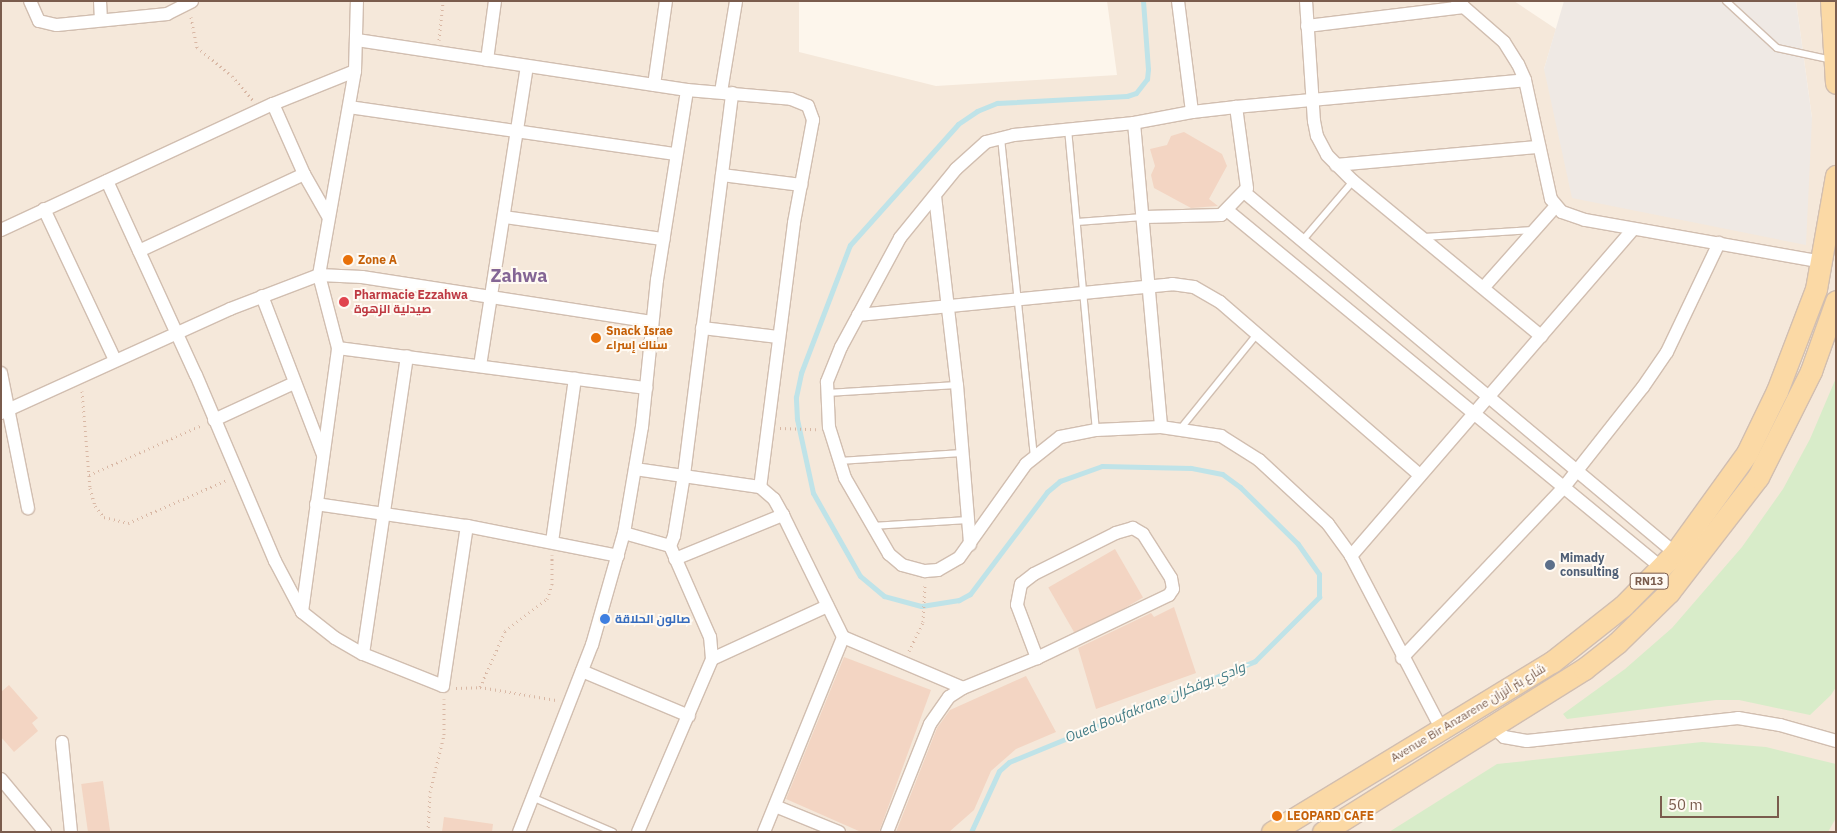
<!DOCTYPE html>
<html>
<head>
<meta charset="utf-8">
<style>
  body { margin:0 }
  #map { position:relative; width:1837px; height:833px; overflow:hidden; background:#fdf6ec; font-family:"IBM Plex Sans",Cairo,sans-serif }
  div>[style] { position:absolute }
  [style*='--x'] { left:calc(var(--x)*1px); top:calc(var(--y)*1px); width:calc(var(--w)*1px); rotate:calc(var(--a)*1deg) }
  .residential>* { inset:0; background:#f5e8da }
  .industrial>* { inset:0; background:#efe9e4 }
  .green>* { inset:0; background:#d8ecc9 }
  .stream>* { height:5px; margin:-2.5px; padding:0 2.5px; transform-origin:2.5px; border-radius:2.5px; background:#bfe3e8 }
  .building>* { inset:0; background:#f3d5c3; transform-origin:0 0 }
  .path>* { height:3px; margin-top:-1.5px; transform-origin:0; background:repeating-linear-gradient(90deg,#d9b8a5 0 1px,transparent 0 5px) }
  .roads { filter:drop-shadow(1px 0 #d1beb0) drop-shadow(-1px 0 #d1beb0) drop-shadow(0 1px #d1beb0) drop-shadow(0 -1px #d1beb0) }
  .lane>* { height:6px; margin:-3px; padding:0 3px; transform-origin:3px; border-radius:3px; background:#fff }
  .street>* { height:12px; margin:-6px; padding:0 6px; transform-origin:6px; border-radius:6px; background:#fff }
  .primary>* { height:21px; margin:-10.5px; padding:0 10.5px; transform-origin:10.5px; border-radius:10.5px; background:#fbd9a5 }
  .dots>* { width:14px; height:14px; translate:-50% -50%; box-sizing:border-box; border:2px solid #fffaf3; border-radius:50% }
  span { translate:-50% -50%; white-space:nowrap; text-align:center; line-height:1.15; -webkit-text-stroke:4px #fffaf3; paint-order:stroke }
  .shield-label span { padding:1px 4px; background:#fffaf3; border:1px solid; border-radius:4px; -webkit-text-stroke-width:0 }
  .shield-label { font-size:11px; color:#7a5c4d; font-weight:700 }
  .food-label { font-size:12px; color:#c56008; font-weight:700 }
  .left { translate:0 -50%; text-align:left }
  .health-label { font-size:12px; color:#be3a42; font-weight:700 }
  .service-label { font-size:12px; color:#4e5e75; font-weight:700 }
  .shop-label { font-size:12px; color:#366cbe; font-weight:700 }
  .street-label { font-size:12px; color:#7a5c4d }
  .water-label { font-size:14px; color:#437c86; font-style:italic }
  .district-label { font-size:18px; color:#846695; font-weight:700 }
  .frame { position:absolute; inset:0; border:2px solid #7a5c4d; pointer-events:none }
  .scale { position:absolute; left:1660px; top:796px; width:119px; height:22px; box-sizing:border-box; border:2px solid #7a5c4d; border-top:0; padding-left:6px; font-size:15px; line-height:18px; white-space:nowrap; color:#7a5c4d; -webkit-text-stroke:4px #fffaf3; paint-order:stroke }
</style>
</head>
<body>
<div id="map">
  <div class="residential">
    <i style="clip-path:polygon(1px 1px,799px 1px,799px 52px,936px 86px,1117px 75px,1107px 1px,1514px 1px,1556px 29px,1544px 69px,1812px 118px,1796px 1px,1836px 1px,1836px 832px,1px 832px)"></i>
  </div>
  <div class="industrial">
    <i style="clip-path:polygon(1564px 1px,1796px 1px,1812px 118px,1806px 245px,1572px 198px,1544px 69px)"></i>
  </div>
  <div class="green">
    <i style="clip-path:polygon(1836px 378px,1836px 687px,1831px 695px,1810px 715px,1739px 700px,1716px 700px,1567px 719px,1563px 714px,1625px 669px,1672px 628px,1742px 547px,1783px 489px,1810px 439px)"></i>
    <i style="clip-path:polygon(1702px 742px,1766px 747px,1836px 764px,1836px 818px,1828px 832px,1389px 832px,1497px 764px)"></i>
  </div>
  <div class="stream">
    <i style="--x:971;--y:832;--w:67;--a:-65.3"></i>
    <i style="--x:999;--y:771;--w:13;--a:-42"></i>
    <i style="--x:1009;--y:762;--w:266;--a:-22.3"></i>
    <i style="--x:1255;--y:661;--w:91;--a:-45"></i>
    <i style="--x:1319;--y:597;--w:23;--a:-90"></i>
    <i style="--x:1319;--y:574;--w:37;--a:-125"></i>
    <i style="--x:1298;--y:544;--w:81;--a:-135.5"></i>
    <i style="--x:1240;--y:487;--w:22;--a:-144"></i>
    <i style="--x:1222;--y:474;--w:32;--a:-169"></i>
    <i style="--x:1191;--y:468;--w:89;--a:-178.7"></i>
    <i style="--x:1102;--y:466;--w:45;--a:160.3"></i>
    <i style="--x:1060;--y:481;--w:17;--a:140"></i>
    <i style="--x:1047;--y:492;--w:128;--a:127"></i>
    <i style="--x:970;--y:594;--w:13;--a:151"></i>
    <i style="--x:959;--y:600;--w:38;--a:171"></i>
    <i style="--x:921;--y:606;--w:38;--a:-165"></i>
    <i style="--x:884;--y:596;--w:31;--a:-140"></i>
    <i style="--x:860;--y:576;--w:95;--a:-119.5"></i>
    <i style="--x:813;--y:493;--w:76;--a:-102.2"></i>
    <i style="--x:797;--y:419;--w:22;--a:-93"></i>
    <i style="--x:796;--y:397;--w:25;--a:-78"></i>
    <i style="--x:801;--y:373;--w:137;--a:-69.1"></i>
    <i style="--x:850;--y:245;--w:162;--a:-48.2"></i>
    <i style="--x:958;--y:124;--w:23;--a:-34"></i>
    <i style="--x:977;--y:111;--w:22;--a:-22"></i>
    <i style="--x:997;--y:103;--w:130;--a:-3.1"></i>
    <i style="--x:1127;--y:96;--w:9;--a:-18"></i>
    <i style="--x:1136;--y:93;--w:18;--a:-52"></i>
    <i style="--x:1147;--y:79;--w:10;--a:-84"></i>
    <i style="--x:1148;--y:69;--w:68;--a:-94.2"></i>
  </div>
  <div class="building">
    <i style="clip-path:polygon(1184px 132px,1222px 154px,1227px 166px,1209px 199px,1218px 206px,1191px 208px,1154px 188px,1151px 175px,1155px 166px,1150px 149px,1167px 145px,1171px 136px)"></i>
    <i style="left:1115px;top:549px;width:56px;height:77px;rotate:60deg"></i>
    <i style="clip-path:polygon(1174px 607px,1196px 673px,1096px 709px,1078px 648px,1151px 613px,1154px 617px)"></i>
    <i style="clip-path:polygon(844px 657px,931px 690px,879px 832px,861px 832px,786px 799px)"></i>
    <i style="clip-path:polygon(1026px 676px,1056px 732px,1016px 749px,991px 771px,974px 810px,949px 832px,896px 832px,937px 728px,950px 710px)"></i>
    <i style="clip-path:polygon(9px 685px,38px 718px,32px 723px,38px 731px,14px 752px,1px 737px,1px 692px)"></i>
    <i style="left:103px;top:781px;width:51px;height:22px;rotate:82deg"></i>
    <i style="clip-path:polygon(444px 817px,493px 824px,492px 832px,442px 832px)"></i>
  </div>
  <div class="path">
    <i style="--x:191;--y:17;--w:31;--a:79"></i>
    <i style="--x:197;--y:47;--w:45;--a:39.6"></i>
    <i style="--x:232;--y:76;--w:32;--a:49"></i>
    <i style="--x:439;--y:40;--w:39;--a:-84"></i>
    <i style="--x:82;--y:391;--w:97;--a:85.3"></i>
    <i style="--x:90;--y:488;--w:19;--a:74"></i>
    <i style="--x:95;--y:506;--w:14;--a:51"></i>
    <i style="--x:104;--y:517;--w:25;--a:14"></i>
    <i style="--x:128;--y:523;--w:108;--a:-23.5"></i>
    <i style="--x:780;--y:428;--w:36;--a:2"></i>
    <i style="--x:89;--y:475;--w:124;--a:-23.9"></i>
    <i style="--x:909;--y:651;--w:32;--a:-64"></i>
    <i style="--x:923;--y:622;--w:39;--a:-87"></i>
    <i style="--x:480;--y:687;--w:61;--a:-65.9"></i>
    <i style="--x:505;--y:631;--w:53;--a:-37.3"></i>
    <i style="--x:547;--y:599;--w:15;--a:-70"></i>
    <i style="--x:552;--y:585;--w:30;--a:-90"></i>
    <i style="--x:456;--y:688;--w:24;--a:-2"></i>
    <i style="--x:480;--y:687;--w:77;--a:9.7"></i>
    <i style="--x:428;--y:832;--w:40;--a:-87.1"></i>
    <i style="--x:430;--y:792;--w:59;--a:-76.2"></i>
    <i style="--x:444;--y:735;--w:36;--a:-90"></i>
  </div>
  <div class="roads">
    <div class="lane">
      <i style="--x:1726;--y:1;--w:69;--a:42.7"></i>
      <i style="--x:1777;--y:48;--w:56;--a:12.3"></i>
      <i style="--x:1068;--y:129;--w:302;--a:84.7"></i>
      <i style="--x:1001;--y:138;--w:319;--a:84.1"></i>
      <i style="--x:1077;--y:222;--w:66;--a:-4.3"></i>
      <i style="--x:1424;--y:237;--w:109;--a:-3.7"></i>
      <i style="--x:1302;--y:241;--w:79;--a:-49.6"></i>
      <i style="--x:827;--y:393;--w:130;--a:-3.5"></i>
      <i style="--x:1181;--y:428;--w:121;--a:-51"></i>
      <i style="--x:839;--y:461;--w:123;--a:-3.7"></i>
      <i style="--x:872;--y:526;--w:96;--a:-3.6"></i>
      <i style="--x:534;--y:798;--w:86;--a:23.3"></i>
    </div>
    <div class="street">
      <i style="--x:30;--y:1;--w:22;--a:66"></i>
      <i style="--x:39;--y:21;--w:18;--a:13"></i>
      <i style="--x:57;--y:25;--w:111;--a:-5.7"></i>
      <i style="--x:167;--y:14;--w:28;--a:-27"></i>
      <i style="--x:100;--y:1;--w:19;--a:87"></i>
      <i style="--x:1178;--y:1;--w:112;--a:82.8"></i>
      <i style="--x:1192;--y:112;--w:59;--a:169.3"></i>
      <i style="--x:1134;--y:123;--w:121;--a:174.3"></i>
      <i style="--x:1014;--y:135;--w:29;--a:166"></i>
      <i style="--x:986;--y:142;--w:40;--a:138"></i>
      <i style="--x:956;--y:169;--w:89;--a:129.1"></i>
      <i style="--x:900;--y:238;--w:124;--a:118.4"></i>
      <i style="--x:841;--y:347;--w:38;--a:112"></i>
      <i style="--x:827;--y:382;--w:45;--a:87.5"></i>
      <i style="--x:829;--y:427;--w:53;--a:72.6"></i>
      <i style="--x:845;--y:478;--w:88;--a:59.9"></i>
      <i style="--x:889;--y:554;--w:17;--a:40"></i>
      <i style="--x:902;--y:565;--w:24;--a:15"></i>
      <i style="--x:925;--y:571;--w:13;--a:-4"></i>
      <i style="--x:938;--y:570;--w:24;--a:-30"></i>
      <i style="--x:959;--y:558;--w:115;--a:-54.5"></i>
      <i style="--x:1026;--y:464;--w:43;--a:-38.5"></i>
      <i style="--x:1060;--y:437;--w:37;--a:-11"></i>
      <i style="--x:1096;--y:430;--w:65;--a:-2.6"></i>
      <i style="--x:1161;--y:427;--w:61;--a:8.5"></i>
      <i style="--x:1221;--y:436;--w:45;--a:32.3"></i>
      <i style="--x:1259;--y:460;--w:94;--a:42.8"></i>
      <i style="--x:1328;--y:524;--w:39;--a:54"></i>
      <i style="--x:1351;--y:556;--w:196;--a:62.4"></i>
      <i style="--x:1306;--y:1;--w:120;--a:86.2"></i>
      <i style="--x:1314;--y:121;--w:15;--a:79"></i>
      <i style="--x:1317;--y:136;--w:21;--a:62"></i>
      <i style="--x:1327;--y:155;--w:37;--a:45"></i>
      <i style="--x:1353;--y:181;--w:244;--a:39.5"></i>
      <i style="--x:1457;--y:1;--w:62;--a:41.1"></i>
      <i style="--x:1504;--y:42;--w:26;--a:58"></i>
      <i style="--x:1518;--y:64;--w:17;--a:66"></i>
      <i style="--x:1525;--y:80;--w:122;--a:77.7"></i>
      <i style="--x:1551;--y:199;--w:17;--a:50"></i>
      <i style="--x:1562;--y:212;--w:24;--a:19"></i>
      <i style="--x:1585;--y:220;--w:242;--a:10"></i>
      <i style="--x:1307;--y:26;--w:158;--a:-6.9"></i>
      <i style="--x:357;--y:40;--w:334;--a:8.6"></i>
      <i style="--x:687;--y:90;--w:104;--a:4.9"></i>
      <i style="--x:791;--y:99;--w:18;--a:22"></i>
      <i style="--x:808;--y:106;--w:15;--a:70"></i>
      <i style="--x:813;--y:120;--w:105;--a:100.5"></i>
      <i style="--x:794;--y:223;--w:266;--a:97.3"></i>
      <i style="--x:487;--y:60;--w:60;--a:-82.3"></i>
      <i style="--x:654;--y:85;--w:85;--a:-81.9"></i>
      <i style="--x:721;--y:92;--w:92;--a:-80.6"></i>
      <i style="--x:273;--y:104;--w:77;--a:66.1"></i>
      <i style="--x:304;--y:174;--w:48;--a:60.3"></i>
      <i style="--x:349;--y:107;--w:330;--a:8.2"></i>
      <i style="--x:1236;--y:107;--w:290;--a:-5.3"></i>
      <i style="--x:1134;--y:123;--w:305;--a:84.9"></i>
      <i style="--x:1336;--y:165;--w:204;--a:-5.1"></i>
      <i style="--x:722;--y:175;--w:80;--a:7.2"></i>
      <i style="--x:107;--y:181;--w:213;--a:65.4"></i>
      <i style="--x:196;--y:375;--w:202;--a:67"></i>
      <i style="--x:275;--y:561;--w:58;--a:62.1"></i>
      <i style="--x:302;--y:612;--w:42;--a:38.2"></i>
      <i style="--x:335;--y:638;--w:32;--a:30"></i>
      <i style="--x:363;--y:654;--w:86;--a:21.8"></i>
      <i style="--x:443;--y:686;--w:162;--a:-81.5"></i>
      <i style="--x:1244;--y:192;--w:562;--a:39.95"></i>
      <i style="--x:935;--y:196;--w:190;--a:83.4"></i>
      <i style="--x:957;--y:385;--w:160;--a:85.3"></i>
      <i style="--x:44;--y:209;--w:167;--a:64.8"></i>
      <i style="--x:1228;--y:211;--w:562;--a:39.44"></i>
      <i style="--x:504;--y:217;--w:161;--a:7.9"></i>
      <i style="--x:1145;--y:217;--w:76;--a:-1.5"></i>
      <i style="--x:1221;--y:215;--w:37;--a:-46"></i>
      <i style="--x:1247;--y:188;--w:82;--a:-97.7"></i>
      <i style="--x:1236;--y:107;--w:44;--a:173.5"></i>
      <i style="--x:1;--y:230;--w:300;--a:-24.9"></i>
      <i style="--x:273;--y:104;--w:88;--a:-21.9"></i>
      <i style="--x:139;--y:251;--w:182;--a:-25"></i>
      <i style="--x:1484;--y:287;--w:107;--a:-48.4"></i>
      <i style="--x:262;--y:296;--w:170;--a:69"></i>
      <i style="--x:858;--y:315;--w:316;--a:-5.6"></i>
      <i style="--x:1172;--y:284;--w:22;--a:8"></i>
      <i style="--x:1194;--y:287;--w:30;--a:30"></i>
      <i style="--x:1220;--y:302;--w:264;--a:40.9"></i>
      <i style="--x:702;--y:328;--w:77;--a:6.8"></i>
      <i style="--x:338;--y:348;--w:311;--a:7.4"></i>
      <i style="--x:480;--y:366;--w:303;--a:-81.1"></i>
      <i style="--x:1;--y:373;--w:138;--a:78.7"></i>
      <i style="--x:1;--y:413;--w:252;--a:-24.4"></i>
      <i style="--x:230;--y:309;--w:95;--a:-20.9"></i>
      <i style="--x:319;--y:275;--w:43;--a:2.7"></i>
      <i style="--x:362;--y:277;--w:293;--a:8.8"></i>
      <i style="--x:214;--y:420;--w:88;--a:-24.8"></i>
      <i style="--x:635;--y:469;--w:126;--a:8.2"></i>
      <i style="--x:760;--y:487;--w:18;--a:41"></i>
      <i style="--x:774;--y:499;--w:18;--a:61"></i>
      <i style="--x:783;--y:515;--w:136;--a:63.8"></i>
      <i style="--x:843;--y:637;--w:130;--a:23"></i>
      <i style="--x:316;--y:504;--w:153;--a:8.3"></i>
      <i style="--x:467;--y:526;--w:154;--a:11.2"></i>
      <i style="--x:624;--y:533;--w:48;--a:15.8"></i>
      <i style="--x:552;--y:542;--w:165;--a:-82"></i>
      <i style="--x:1351;--y:556;--w:432;--a:-49.2"></i>
      <i style="--x:675;--y:559;--w:117;--a:-22.2"></i>
      <i style="--x:302;--y:612;--w:266;--a:-82.2"></i>
      <i style="--x:338;--y:348;--w:75;--a:-104.6"></i>
      <i style="--x:319;--y:275;--w:207;--a:-80"></i>
      <i style="--x:355;--y:71;--w:70;--a:-88.4"></i>
      <i style="--x:363;--y:654;--w:301;--a:-81.6"></i>
      <i style="--x:1402;--y:658;--w:236;--a:-46.5"></i>
      <i style="--x:1564;--y:487;--w:127;--a:-51.7"></i>
      <i style="--x:1643;--y:387;--w:42;--a:-55.6"></i>
      <i style="--x:1667;--y:352;--w:121;--a:-64.5"></i>
      <i style="--x:712;--y:659;--w:127;--a:-24.7"></i>
      <i style="--x:582;--y:671;--w:116;--a:22.8"></i>
      <i style="--x:1493;--y:727;--w:15;--a:42"></i>
      <i style="--x:1504;--y:737;--w:23;--a:10"></i>
      <i style="--x:1527;--y:741;--w:212;--a:-6.2"></i>
      <i style="--x:1738;--y:718;--w:43;--a:9.5"></i>
      <i style="--x:1780;--y:725;--w:58;--a:15.9"></i>
      <i style="--x:62;--y:742;--w:90;--a:84.3"></i>
      <i style="--x:1;--y:779;--w:69;--a:50.3"></i>
      <i style="--x:775;--y:806;--w:69;--a:22.1"></i>
      <i style="--x:519;--y:832;--w:201;--a:-68.7"></i>
      <i style="--x:592;--y:645;--w:116;--a:-74.1"></i>
      <i style="--x:624;--y:533;--w:108;--a:-80.4"></i>
      <i style="--x:642;--y:427;--w:148;--a:-84.2"></i>
      <i style="--x:657;--y:280;--w:192;--a:-81"></i>
      <i style="--x:638;--y:832;--w:188;--a:-66.8"></i>
      <i style="--x:712;--y:659;--w:22;--a:-95"></i>
      <i style="--x:710;--y:637;--w:99;--a:-113.7"></i>
      <i style="--x:670;--y:546;--w:11;--a:-68"></i>
      <i style="--x:674;--y:536;--w:62;--a:-80.7"></i>
      <i style="--x:684;--y:475;--w:385;--a:-82.8"></i>
      <i style="--x:764;--y:832;--w:210;--a:-67.9"></i>
      <i style="--x:887;--y:832;--w:116;--a:-68.3"></i>
      <i style="--x:930;--y:724;--w:33;--a:-55"></i>
      <i style="--x:949;--y:697;--w:17;--a:-33"></i>
      <i style="--x:963;--y:688;--w:80;--a:-22.1"></i>
      <i style="--x:1037;--y:658;--w:146;--a:-25.5"></i>
      <i style="--x:1169;--y:595;--w:7;--a:-56"></i>
      <i style="--x:1173;--y:589;--w:11;--a:-100"></i>
      <i style="--x:1171;--y:578;--w:52;--a:-122.5"></i>
      <i style="--x:1143;--y:534;--w:12;--a:-149"></i>
      <i style="--x:1133;--y:528;--w:18;--a:164"></i>
      <i style="--x:1116;--y:533;--w:92;--a:153.4"></i>
      <i style="--x:1034;--y:574;--w:16;--a:142"></i>
      <i style="--x:1021;--y:584;--w:21;--a:101"></i>
      <i style="--x:1017;--y:605;--w:57;--a:69.3"></i>
    </div>
    <div class="primary">
      <i style="--x:1831;--y:1;--w:82;--a:86.5"></i>
      <i style="--x:1272;--y:832;--w:328;--a:-31.3"></i>
      <i style="--x:1552;--y:662;--w:90;--a:-38.3"></i>
      <i style="--x:1623;--y:606;--w:74;--a:-45.5"></i>
      <i style="--x:1675;--y:553;--w:123;--a:-54.2"></i>
      <i style="--x:1747;--y:453;--w:69;--a:-64.2"></i>
      <i style="--x:1777;--y:391;--w:109;--a:-69.1"></i>
      <i style="--x:1816;--y:289;--w:115;--a:-80"></i>
      <i style="--x:1323;--y:832;--w:308;--a:-32"></i>
      <i style="--x:1584;--y:669;--w:42;--a:-38.2"></i>
      <i style="--x:1617;--y:643;--w:73;--a:-44.4"></i>
      <i style="--x:1669;--y:592;--w:145;--a:-52.3"></i>
      <i style="--x:1758;--y:477;--w:119;--a:-63.4"></i>
      <i style="--x:1811;--y:371;--w:74;--a:-70.3"></i>
    </div>
  </div>
  <div class="dots">
    <i style="left:348px;top:260px;background:#e8710a"></i>
    <i style="left:344px;top:302px;background:#e0444e"></i>
    <i style="left:596px;top:338px;background:#e8710a"></i>
    <i style="left:1550px;top:565px;background:#5c6f8a"></i>
    <i style="left:605px;top:619px;background:#3f7fe0"></i>
    <i style="left:1277px;top:816px;background:#e8710a"></i>
  </div>
  <div class="shield-label">
    <span style="left:1649px;top:581px">RN13</span>
  </div>
  <div class="food-label">
    <span class="left" style="left:358px;top:260px">Zone A</span>
    <span class="left" style="left:606px;top:338px">Snack Israe<br>سناك إسراء</span>
    <span class="left" style="left:1287px;top:816px">LEOPARD CAFE</span>
  </div>
  <div class="health-label">
    <span class="left" style="left:354px;top:302px">Pharmacie Ezzahwa<br>صيدلية الزهوة</span>
  </div>
  <div class="service-label">
    <span class="left" style="left:1560px;top:565px">Mimady<br>consulting</span>
  </div>
  <div class="shop-label">
    <span class="left" style="left:615px;top:619px">صالون الحلاقة</span>
  </div>
  <div class="street-label">
    <span style="left:1468px;top:713px;rotate:-31deg">Avenue Bir Anzarene شارع بئر أنزران</span>
  </div>
  <div class="water-label">
    <span style="left:1155px;top:702px;rotate:-22deg">Oued Boufakrane وادي بوفكران</span>
  </div>
  <div class="district-label">
    <span style="left:519px;top:276px">Zahwa</span>
  </div>
  <div class="frame"></div>
  <div class="scale">50 m</div>
</div>
</body>
</html>
